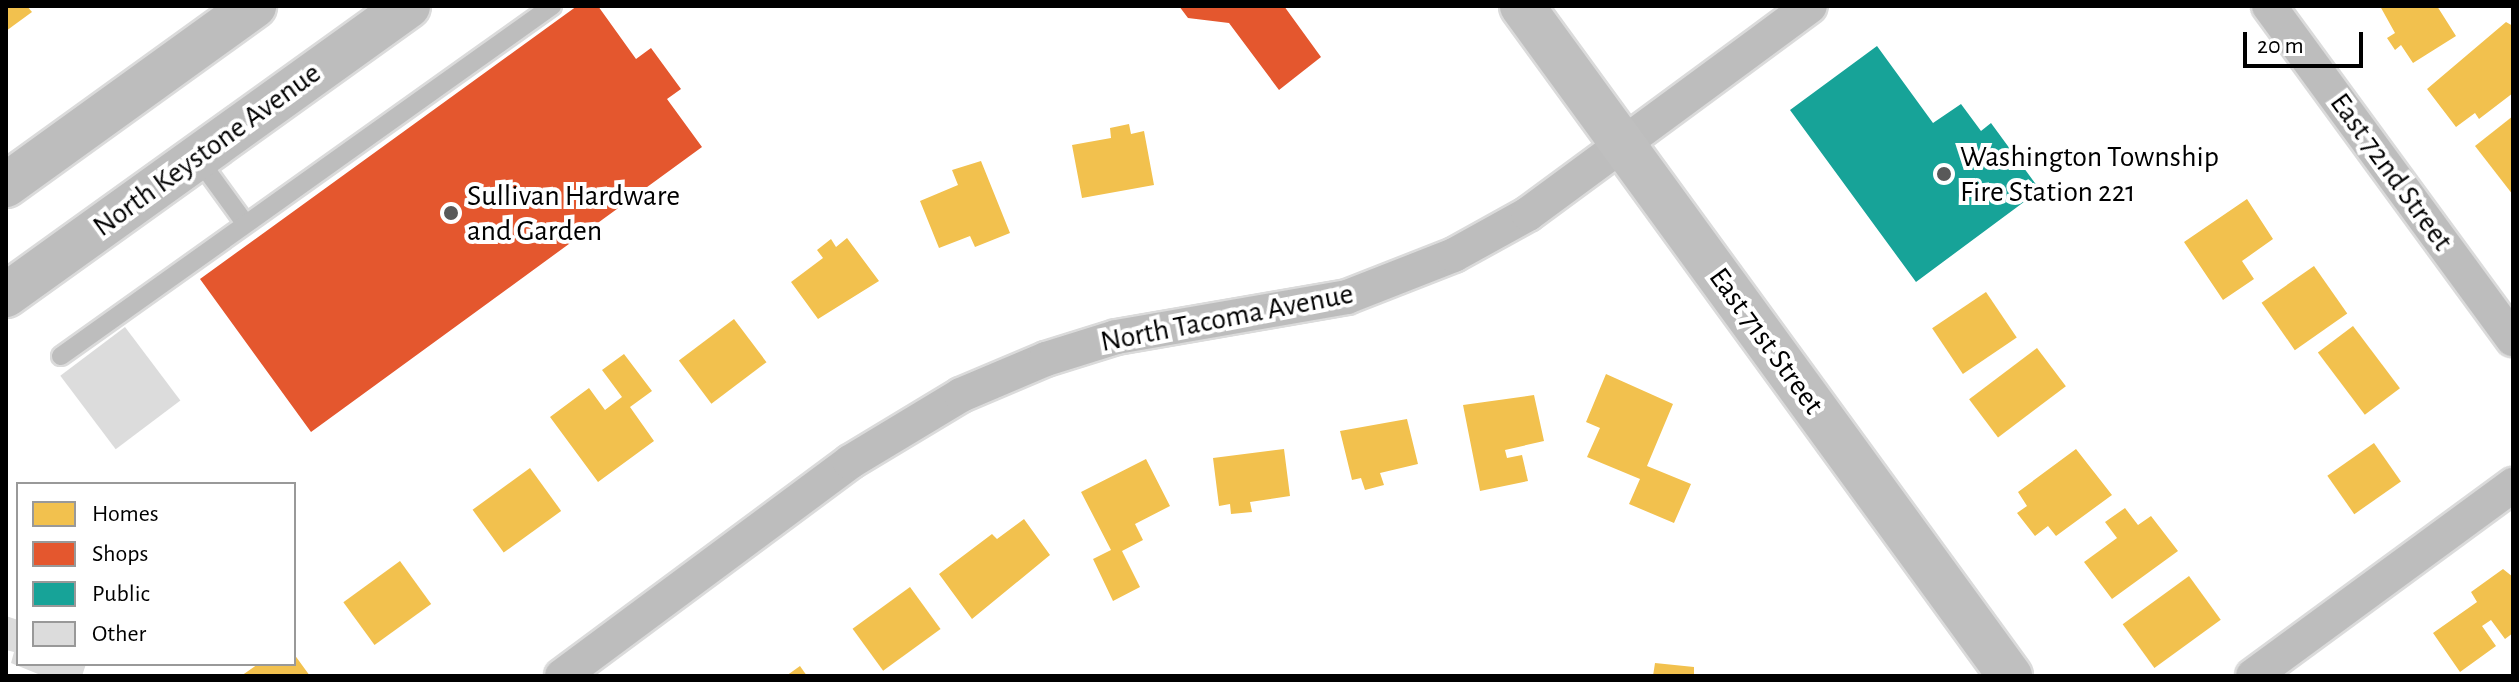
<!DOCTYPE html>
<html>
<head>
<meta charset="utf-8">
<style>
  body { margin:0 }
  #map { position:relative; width:2519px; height:682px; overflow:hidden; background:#fff; font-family:"Alegreya Sans",sans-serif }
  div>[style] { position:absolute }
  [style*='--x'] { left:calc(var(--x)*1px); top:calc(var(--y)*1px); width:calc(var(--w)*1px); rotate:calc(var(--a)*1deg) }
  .homes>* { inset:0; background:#f2c14e; transform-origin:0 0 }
  .shops>* { inset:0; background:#e4572e }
  .public>* { inset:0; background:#17a398 }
  .building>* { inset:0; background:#dcdcdc; transform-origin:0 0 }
  .roads { filter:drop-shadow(2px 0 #dbdbdb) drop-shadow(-2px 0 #dbdbdb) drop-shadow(0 2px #dbdbdb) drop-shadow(0 -2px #dbdbdb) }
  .lane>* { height:18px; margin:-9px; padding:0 9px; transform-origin:9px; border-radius:9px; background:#bdbdbd }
  .street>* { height:34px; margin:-17px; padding:0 17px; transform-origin:17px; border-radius:17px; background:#bdbdbd }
  .secondary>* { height:44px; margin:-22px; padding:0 22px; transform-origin:22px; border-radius:22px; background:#bfbfbf }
  .primary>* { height:44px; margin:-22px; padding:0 22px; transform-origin:22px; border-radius:22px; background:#bdbdbd }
  .dots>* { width:22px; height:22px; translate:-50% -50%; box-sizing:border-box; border:4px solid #fff; border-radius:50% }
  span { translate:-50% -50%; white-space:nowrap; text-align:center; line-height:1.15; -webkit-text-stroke:8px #fff; paint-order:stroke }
  .street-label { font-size:30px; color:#000 }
  .poi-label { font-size:30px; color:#000 }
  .left { translate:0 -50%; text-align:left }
  .frame { position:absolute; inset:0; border:8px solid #000; pointer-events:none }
  .legend { position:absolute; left:16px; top:482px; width:280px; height:184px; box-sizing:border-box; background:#fff; border:2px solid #999; margin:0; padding:10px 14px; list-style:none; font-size:24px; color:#000 }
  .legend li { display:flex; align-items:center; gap:16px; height:40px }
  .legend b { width:40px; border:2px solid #999 }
  .scale { position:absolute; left:2243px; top:32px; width:120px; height:36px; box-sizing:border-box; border:4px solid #000; border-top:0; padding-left:10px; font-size:24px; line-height:28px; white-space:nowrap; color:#000; -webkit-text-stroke:6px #fff; paint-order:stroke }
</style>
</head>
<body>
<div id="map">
  <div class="homes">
    <i style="clip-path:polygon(6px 6px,27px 6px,32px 12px,6px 31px)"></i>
    <i style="clip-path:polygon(2380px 6px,2437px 6px,2456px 36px,2413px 63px,2401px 45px,2395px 50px,2387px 38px,2395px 33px)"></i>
    <i style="clip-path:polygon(2506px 22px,2513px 26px,2513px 93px,2479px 119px,2475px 113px,2456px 127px,2427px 89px)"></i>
    <i style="clip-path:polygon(2513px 116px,2513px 195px,2475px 146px)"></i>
    <i style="clip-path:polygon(1129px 124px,1131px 134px,1144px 131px,1154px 185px,1082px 198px,1072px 145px,1111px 138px,1110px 128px)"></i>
    <i style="clip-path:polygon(981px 161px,1010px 233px,975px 247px,970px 236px,939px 248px,920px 201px,958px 185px,952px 170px)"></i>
    <i style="clip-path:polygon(2247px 199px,2273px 239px,2242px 261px,2254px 279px,2223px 300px,2184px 242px)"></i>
    <i style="clip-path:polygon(847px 238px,879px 281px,818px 319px,791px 282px,823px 258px,817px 250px,831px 239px,836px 247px)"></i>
    <i style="left:2314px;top:266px;width:58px;height:64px;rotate:55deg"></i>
    <i style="left:1986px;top:292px;width:55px;height:65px;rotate:56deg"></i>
    <i style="left:734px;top:319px;width:54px;height:69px;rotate:53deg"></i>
    <i style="left:2353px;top:326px;width:78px;height:44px;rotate:53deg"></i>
    <i style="left:2037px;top:348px;width:48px;height:85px;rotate:53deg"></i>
    <i style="clip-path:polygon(624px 354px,652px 391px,630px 407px,654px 441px,598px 482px,550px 417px,589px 388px,605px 410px,622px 397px,602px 370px)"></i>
    <i style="clip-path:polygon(1606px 374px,1673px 404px,1647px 466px,1691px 484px,1674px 523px,1629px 504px,1640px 479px,1587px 457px,1600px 428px,1586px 422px)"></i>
    <i style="clip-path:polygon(1534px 395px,1544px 441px,1505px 450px,1507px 458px,1522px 455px,1528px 481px,1480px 491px,1463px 405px)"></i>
    <i style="clip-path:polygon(1407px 419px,1418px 464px,1380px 473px,1384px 485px,1365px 490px,1361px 478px,1352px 480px,1340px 431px)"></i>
    <i style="left:2374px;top:443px;width:47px;height:57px;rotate:55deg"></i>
    <i style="clip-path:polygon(1284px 449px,1290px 496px,1250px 502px,1252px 512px,1231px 514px,1230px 504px,1219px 506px,1213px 458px)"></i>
    <i style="clip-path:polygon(2076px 449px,2112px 495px,2056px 536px,2048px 526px,2035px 536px,2017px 513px,2027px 506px,2018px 492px)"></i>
    <i style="clip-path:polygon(1146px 459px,1170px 506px,1135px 524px,1143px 540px,1122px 551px,1140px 587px,1113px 601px,1093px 559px,1111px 550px,1081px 492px)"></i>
    <i style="left:530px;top:468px;width:53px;height:71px;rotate:54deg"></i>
    <i style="clip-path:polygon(2125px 508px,2138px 525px,2151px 516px,2178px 551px,2112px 599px,2084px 562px,2117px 538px,2105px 522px)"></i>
    <i style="clip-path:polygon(1024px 519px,1050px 555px,972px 619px,939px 574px,992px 534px,997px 539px)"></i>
    <i style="left:400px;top:561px;width:53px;height:70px;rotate:54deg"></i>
    <i style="clip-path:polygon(2503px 569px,2513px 577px,2513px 633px,2505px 639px,2491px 620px,2482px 626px,2496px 646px,2460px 672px,2433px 633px,2477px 602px,2471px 592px)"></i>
    <i style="left:2189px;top:576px;width:54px;height:82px;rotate:54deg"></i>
    <i style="left:910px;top:587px;width:52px;height:71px;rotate:54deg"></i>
    <i style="clip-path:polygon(294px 654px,310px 676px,241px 676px,258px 664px,294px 664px)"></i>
    <i style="clip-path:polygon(1655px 663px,1694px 667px,1694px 676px,1653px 676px)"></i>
    <i style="clip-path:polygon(800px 666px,807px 676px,786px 676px)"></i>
  </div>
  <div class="shops">
    <i style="clip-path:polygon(577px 6px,598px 6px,636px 59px,651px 48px,681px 89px,667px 99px,702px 147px,311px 432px,200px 279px)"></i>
    <i style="clip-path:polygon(1179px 6px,1284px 6px,1321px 57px,1279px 90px,1229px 23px,1188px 18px)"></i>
  </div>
  <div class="public">
    <i style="clip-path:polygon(1877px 46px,1933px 123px,1961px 104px,1981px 131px,1991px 123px,2040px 190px,1916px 282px,1790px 110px)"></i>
  </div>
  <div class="building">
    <i style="left:125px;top:327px;width:92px;height:81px;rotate:53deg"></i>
    <i style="clip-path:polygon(6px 616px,18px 620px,18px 664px,86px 664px,82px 676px,43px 676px,11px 663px,14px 652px,6px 650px)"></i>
  </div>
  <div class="roads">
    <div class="lane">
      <i style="--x:197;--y:157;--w:82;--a:54"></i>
      <i style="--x:61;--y:356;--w:603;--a:-35.48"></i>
    </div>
    <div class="street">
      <i style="--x:2269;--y:6;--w:413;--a:53.8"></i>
      <i style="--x:562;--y:676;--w:359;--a:-36.6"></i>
      <i style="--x:850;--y:462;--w:130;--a:-31.1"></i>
      <i style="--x:961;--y:395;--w:92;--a:-23"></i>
      <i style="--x:1046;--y:359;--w:73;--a:-17.4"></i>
      <i style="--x:1116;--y:337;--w:234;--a:-9.8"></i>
      <i style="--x:1347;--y:297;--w:115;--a:-21.4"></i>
      <i style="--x:1454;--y:255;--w:85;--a:-29"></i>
      <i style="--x:1528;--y:214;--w:350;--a:-36.4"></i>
      <i style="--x:2253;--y:676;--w:323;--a:-36.3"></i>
    </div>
    <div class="secondary">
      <i style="--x:1522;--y:6;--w:829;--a:53.93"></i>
    </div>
    <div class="primary">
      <i style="--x:6;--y:185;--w:306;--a:-35.8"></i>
      <i style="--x:6;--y:295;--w:495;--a:-35.7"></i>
    </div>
  </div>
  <div class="dots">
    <i style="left:1944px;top:174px;background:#595959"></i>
    <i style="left:451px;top:213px;background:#595959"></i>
  </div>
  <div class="street-label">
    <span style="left:207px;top:150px;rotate:-36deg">North Keystone Avenue</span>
    <span style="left:2391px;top:172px;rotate:54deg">East 72nd Street</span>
    <span style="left:1227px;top:318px;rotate:-11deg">North Tacoma Avenue</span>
    <span style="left:1766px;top:341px;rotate:54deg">East 71st Street</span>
  </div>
  <div class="poi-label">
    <span class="left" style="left:1960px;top:174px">Washington Township<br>Fire Station 221</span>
    <span class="left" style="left:467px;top:213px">Sullivan Hardware<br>and Garden</span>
  </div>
  <div class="frame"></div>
  <ul class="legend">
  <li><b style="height:22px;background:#f2c14e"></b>Homes</li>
  <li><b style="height:22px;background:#e4572e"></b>Shops</li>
  <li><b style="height:22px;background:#17a398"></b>Public</li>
  <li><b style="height:22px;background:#dcdcdc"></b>Other</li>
  </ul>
  <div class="scale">20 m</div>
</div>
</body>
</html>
